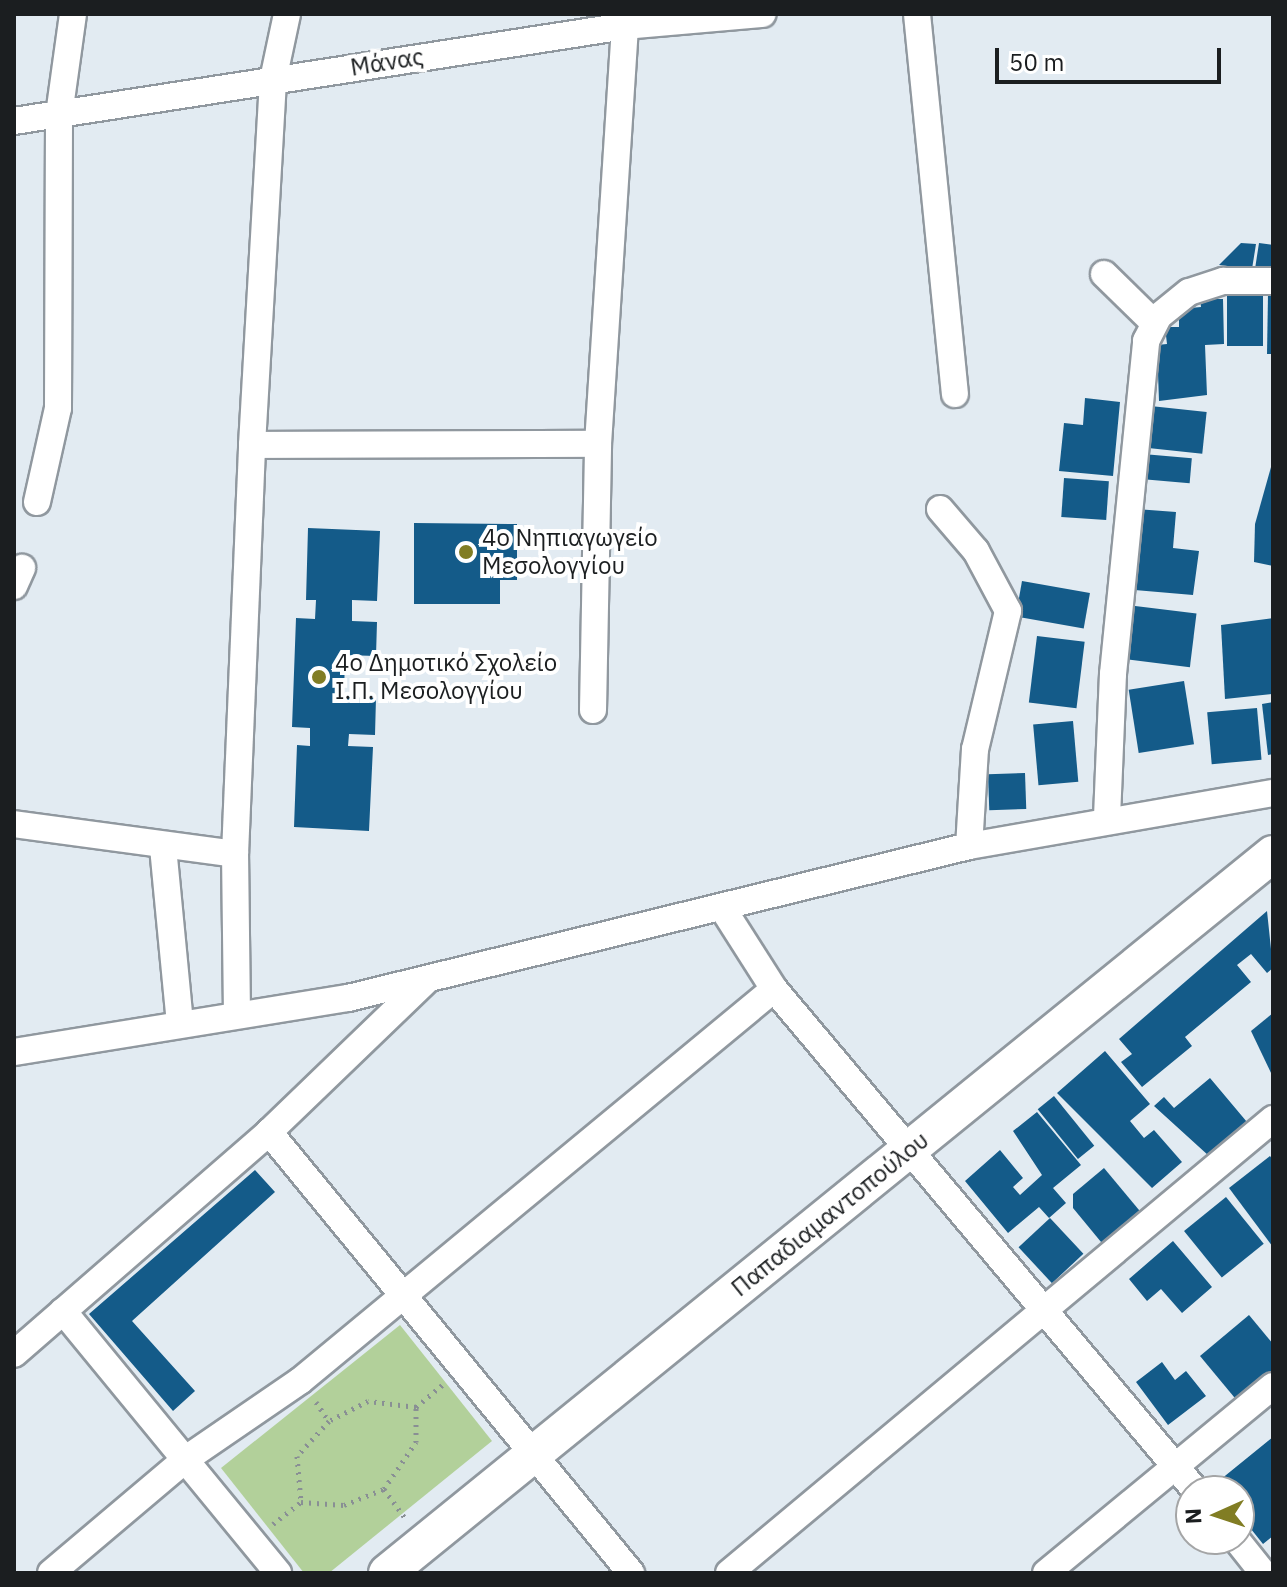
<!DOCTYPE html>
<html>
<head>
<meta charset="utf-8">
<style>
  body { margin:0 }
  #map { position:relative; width:1287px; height:1587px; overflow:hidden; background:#e2ebf2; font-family:"IBM Plex Sans",sans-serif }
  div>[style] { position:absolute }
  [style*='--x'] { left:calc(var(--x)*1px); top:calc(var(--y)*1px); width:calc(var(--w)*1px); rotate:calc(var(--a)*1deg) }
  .green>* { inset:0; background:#b2d09a }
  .building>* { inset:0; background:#145b89; transform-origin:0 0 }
  .path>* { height:5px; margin-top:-2.5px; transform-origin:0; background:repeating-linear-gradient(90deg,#898f94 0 2px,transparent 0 8px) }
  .roads { filter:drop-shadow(2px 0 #90989f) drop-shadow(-2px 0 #90989f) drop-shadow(0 2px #90989f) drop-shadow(0 -2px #90989f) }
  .street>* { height:26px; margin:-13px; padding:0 13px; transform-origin:13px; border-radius:13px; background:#fff }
  .secondary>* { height:36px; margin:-18px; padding:0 18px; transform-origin:18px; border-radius:18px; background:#fff }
  .dots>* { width:22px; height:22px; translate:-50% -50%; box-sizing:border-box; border:4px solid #fff; border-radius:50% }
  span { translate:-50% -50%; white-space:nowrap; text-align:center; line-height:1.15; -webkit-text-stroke:8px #fff; paint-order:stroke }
  .street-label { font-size:24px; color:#1b1e20 }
  .poi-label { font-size:24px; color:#1b1e20 }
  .left { translate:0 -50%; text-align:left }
  .frame { position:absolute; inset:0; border:16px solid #1b1e20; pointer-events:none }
  .north { position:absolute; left:1175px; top:1475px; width:80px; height:80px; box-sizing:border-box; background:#fff; border:2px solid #a4a5a6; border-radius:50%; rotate:267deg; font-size:22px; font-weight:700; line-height:32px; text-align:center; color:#1b1e20 }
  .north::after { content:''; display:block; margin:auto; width:28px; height:36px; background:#817d24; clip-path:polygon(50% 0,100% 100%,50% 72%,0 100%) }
  .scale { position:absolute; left:995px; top:48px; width:226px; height:36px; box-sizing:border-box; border:4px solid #1b1e20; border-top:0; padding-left:10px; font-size:24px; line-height:28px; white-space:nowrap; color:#1b1e20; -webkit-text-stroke:6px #fff; paint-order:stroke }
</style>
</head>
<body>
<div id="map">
  <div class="green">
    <i style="clip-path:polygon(400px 1325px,492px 1441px,329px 1573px,304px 1573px,221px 1468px)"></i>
  </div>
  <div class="building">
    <i style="clip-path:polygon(1241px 243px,1256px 244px,1252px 269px,1219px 265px)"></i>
    <i style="clip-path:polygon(1259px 243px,1273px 245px,1273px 271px,1255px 269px)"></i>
    <i style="left:1227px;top:290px;width:36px;height:56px"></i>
    <i style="clip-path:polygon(1268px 295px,1273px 295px,1273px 354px,1267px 354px)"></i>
    <i style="clip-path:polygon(1200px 299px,1223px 299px,1224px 344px,1205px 345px,1207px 395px,1159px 401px,1157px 345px,1167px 344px,1165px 327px,1179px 327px,1179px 309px,1201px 307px)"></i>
    <i style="clip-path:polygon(1085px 398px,1120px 402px,1113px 476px,1059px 471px,1064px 423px,1083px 425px)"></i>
    <i style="left:1141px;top:405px;width:66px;height:42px;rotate:6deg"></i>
    <i style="left:1143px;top:454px;width:49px;height:25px;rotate:5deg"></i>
    <i style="clip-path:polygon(1273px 460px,1273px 566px,1254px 562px,1255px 524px)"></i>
    <i style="left:1064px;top:478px;width:45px;height:39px;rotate:4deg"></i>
    <i style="clip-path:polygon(1136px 509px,1176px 512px,1173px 548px,1199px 551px,1193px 595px,1123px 589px)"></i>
    <i style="clip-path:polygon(414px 523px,517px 524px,517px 580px,500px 580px,500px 604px,414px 604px)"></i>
    <i style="clip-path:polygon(308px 528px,380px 531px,377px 601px,352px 600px,352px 621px,377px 622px,376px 656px,345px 655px,344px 697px,376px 698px,375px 735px,349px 734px,348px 746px,373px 747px,369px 831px,294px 827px,297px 745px,310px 746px,310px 728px,292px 727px,296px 618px,315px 619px,316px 600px,306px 600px)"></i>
    <i style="left:1022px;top:581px;width:69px;height:36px;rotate:10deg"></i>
    <i style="left:1127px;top:605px;width:70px;height:54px;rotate:7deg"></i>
    <i style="clip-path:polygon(1273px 618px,1273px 694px,1225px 699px,1221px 625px)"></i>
    <i style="left:1037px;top:636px;width:48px;height:67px;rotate:7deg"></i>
    <i style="left:1184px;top:681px;width:64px;height:56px;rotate:81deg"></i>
    <i style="clip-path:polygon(1273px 702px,1273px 754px,1268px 755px,1262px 704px)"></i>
    <i style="left:1257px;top:708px;width:52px;height:50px;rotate:85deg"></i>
    <i style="left:1073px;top:721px;width:61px;height:40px;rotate:85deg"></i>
    <i style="left:1025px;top:773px;width:36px;height:37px;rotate:88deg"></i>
    <i style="clip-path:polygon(1267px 911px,1273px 968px,1267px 973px,1251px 954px,1237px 965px,1251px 982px,1185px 1037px,1192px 1046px,1142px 1087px,1121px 1062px,1132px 1054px,1119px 1039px)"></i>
    <i style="clip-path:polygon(1273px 1013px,1273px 1077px,1251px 1031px)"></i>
    <i style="clip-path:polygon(1105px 1051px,1150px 1104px,1130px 1121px,1144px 1138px,1154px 1130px,1182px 1162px,1152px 1188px,1057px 1093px)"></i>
    <i style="clip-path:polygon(1210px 1078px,1252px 1128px,1209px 1156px,1154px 1106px,1164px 1097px,1174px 1108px)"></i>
    <i style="left:1054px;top:1096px;width:64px;height:21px;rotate:51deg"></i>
    <i style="clip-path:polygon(1037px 1112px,1081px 1165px,1053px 1188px,1066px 1203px,1049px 1218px,1039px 1207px,1008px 1233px,965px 1181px,1000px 1150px,1023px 1178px,1013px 1187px,1020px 1195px,1042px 1175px,1013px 1131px)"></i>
    <i style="clip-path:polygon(1270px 1156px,1273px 1160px,1273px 1247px,1229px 1188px)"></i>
    <i style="clip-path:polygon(1104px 1168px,1144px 1216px,1106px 1248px,1073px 1208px,1073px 1194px)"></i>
    <i style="clip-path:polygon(255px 1170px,275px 1192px,132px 1321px,195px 1391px,173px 1411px,89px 1314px)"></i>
    <i style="left:1226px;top:1197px;width:60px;height:54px;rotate:51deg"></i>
    <i style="left:1050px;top:1218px;width:49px;height:43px;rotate:47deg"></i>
    <i style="clip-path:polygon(1173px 1241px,1212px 1287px,1182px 1313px,1161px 1289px,1147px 1301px,1129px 1279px)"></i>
    <i style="clip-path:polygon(1249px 1315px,1273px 1344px,1273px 1375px,1239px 1403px,1200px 1356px)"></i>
    <i style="clip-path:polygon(1162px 1362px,1175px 1380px,1186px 1371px,1206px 1396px,1168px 1425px,1136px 1382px)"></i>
    <i style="clip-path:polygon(1273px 1437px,1273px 1536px,1263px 1544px,1239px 1514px,1239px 1491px,1215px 1484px)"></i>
  </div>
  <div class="path">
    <i style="--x:316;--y:1402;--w:23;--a:56"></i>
    <i style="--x:416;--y:1407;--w:35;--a:-40"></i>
    <i style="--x:384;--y:1489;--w:36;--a:54"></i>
    <i style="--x:273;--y:1524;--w:36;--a:-38"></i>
    <i style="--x:301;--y:1502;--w:43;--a:4"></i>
    <i style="--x:344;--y:1505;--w:43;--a:-21.8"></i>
    <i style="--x:384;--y:1489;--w:57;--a:-55.8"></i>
    <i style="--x:416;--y:1442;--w:35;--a:-90"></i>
    <i style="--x:416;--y:1407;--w:48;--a:-172.9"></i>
    <i style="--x:368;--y:1401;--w:44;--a:152.9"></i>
    <i style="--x:329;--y:1421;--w:47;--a:132.4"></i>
    <i style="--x:297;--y:1456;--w:46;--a:85"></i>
  </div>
  <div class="roads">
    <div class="street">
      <i style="--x:917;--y:14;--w:382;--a:84.3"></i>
      <i style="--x:14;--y:121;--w:618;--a:-8.84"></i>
      <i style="--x:625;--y:26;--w:138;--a:-5"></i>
      <i style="--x:1104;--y:274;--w:70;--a:44.4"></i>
      <i style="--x:252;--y:445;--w:346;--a:-0.2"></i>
      <i style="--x:37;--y:502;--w:96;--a:-77.4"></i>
      <i style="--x:58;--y:408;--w:293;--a:-89.8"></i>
      <i style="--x:59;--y:115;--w:102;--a:-82.1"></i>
      <i style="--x:940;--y:509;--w:55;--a:49.4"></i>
      <i style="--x:976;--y:551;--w:68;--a:61.9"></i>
      <i style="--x:1008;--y:611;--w:142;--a:103.4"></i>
      <i style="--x:975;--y:749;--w:97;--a:93.5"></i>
      <i style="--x:14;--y:586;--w:20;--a:-66"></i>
      <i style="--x:593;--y:710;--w:266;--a:-88.9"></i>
      <i style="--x:598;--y:444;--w:431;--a:-86.3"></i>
      <i style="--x:1107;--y:817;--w:143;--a:-87.6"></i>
      <i style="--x:1113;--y:674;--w:335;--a:-84.3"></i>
      <i style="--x:1146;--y:341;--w:28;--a:-63"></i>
      <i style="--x:1159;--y:316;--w:38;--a:-39"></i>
      <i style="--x:1189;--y:292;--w:36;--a:-18"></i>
      <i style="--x:1223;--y:281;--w:50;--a:0"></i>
      <i style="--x:14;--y:824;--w:223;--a:7.7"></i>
      <i style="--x:163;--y:847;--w:178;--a:84.5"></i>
      <i style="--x:723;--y:909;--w:95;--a:57.5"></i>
      <i style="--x:774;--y:989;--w:656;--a:49.95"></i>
      <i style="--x:237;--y:1015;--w:161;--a:-90.7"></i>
      <i style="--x:235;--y:854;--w:409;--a:-87.6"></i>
      <i style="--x:252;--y:445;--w:366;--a:-86.7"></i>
      <i style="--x:273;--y:80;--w:67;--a:-78"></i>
      <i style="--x:14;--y:1052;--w:338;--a:-9.2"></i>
      <i style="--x:348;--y:998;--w:639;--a:-13.75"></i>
      <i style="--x:969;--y:846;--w:309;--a:-9.9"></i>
      <i style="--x:269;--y:1132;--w:571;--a:50.62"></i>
      <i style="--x:63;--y:1311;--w:339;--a:50.6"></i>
      <i style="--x:14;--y:1354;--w:338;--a:-41"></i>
      <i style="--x:269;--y:1132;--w:216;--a:-43.9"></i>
      <i style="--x:1236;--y:1539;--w:43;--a:51.5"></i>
      <i style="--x:51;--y:1573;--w:177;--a:-40.2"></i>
      <i style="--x:186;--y:1459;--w:138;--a:-34.4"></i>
      <i style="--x:300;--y:1381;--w:615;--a:-39.59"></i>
      <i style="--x:729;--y:1573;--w:709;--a:-39.85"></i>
      <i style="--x:1046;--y:1573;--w:294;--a:-39.5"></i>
    </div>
    <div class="secondary">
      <i style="--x:387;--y:1573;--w:1141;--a:-39.06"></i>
    </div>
  </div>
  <div class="dots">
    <i style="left:466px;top:552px;background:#817d24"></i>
    <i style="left:319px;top:677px;background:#817d24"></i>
  </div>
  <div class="street-label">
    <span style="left:387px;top:62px;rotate:-9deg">Μάνας</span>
    <span style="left:830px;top:1214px;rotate:-39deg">Παπαδιαμαντοπούλου</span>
  </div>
  <div class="poi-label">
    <span class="left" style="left:482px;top:552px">4ο Νηπιαγωγείο<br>Μεσολογγίου</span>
    <span class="left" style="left:335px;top:677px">4ο Δημοτικό Σχολείο<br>Ι.Π. Μεσολογγίου</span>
  </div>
  <div class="frame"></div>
  <div class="north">N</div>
  <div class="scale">50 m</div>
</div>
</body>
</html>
